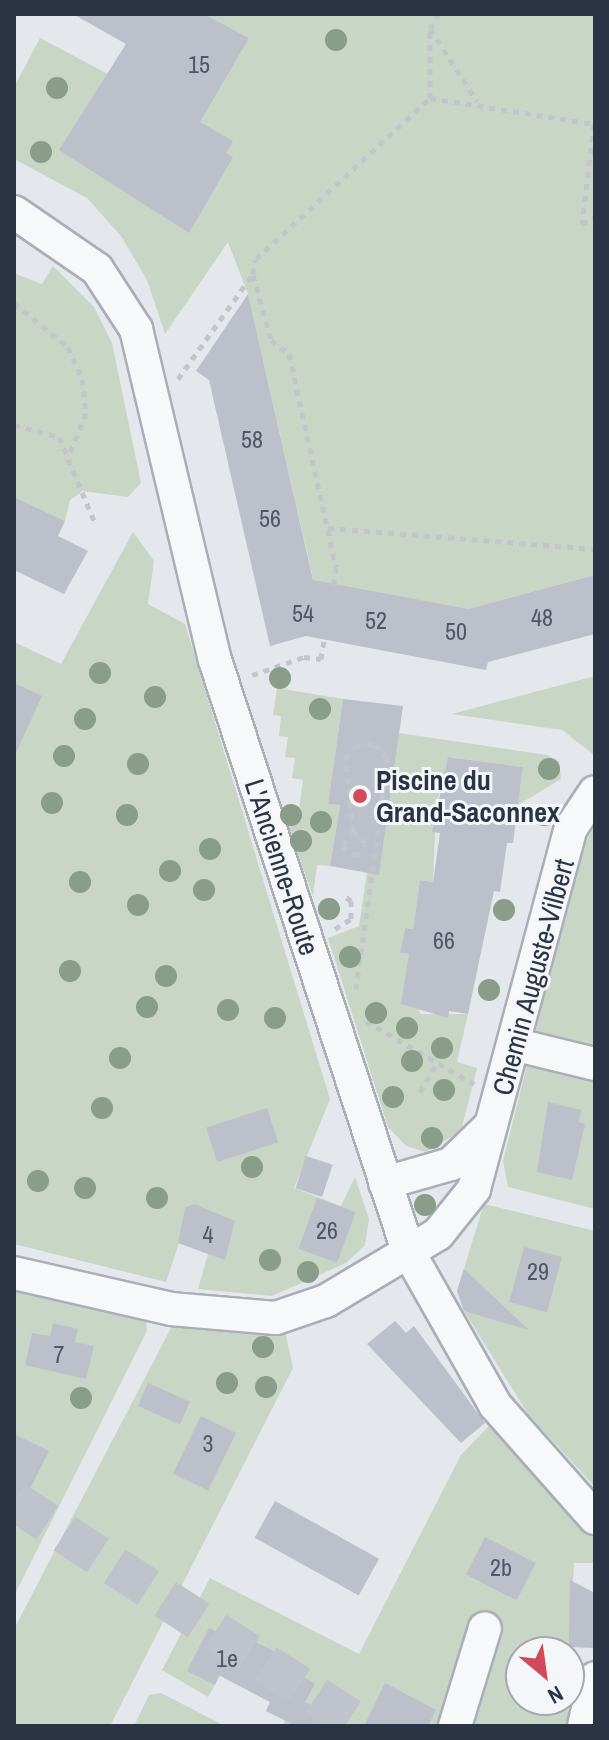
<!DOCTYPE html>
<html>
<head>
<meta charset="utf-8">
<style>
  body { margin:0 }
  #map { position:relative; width:609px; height:1740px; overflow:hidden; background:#e4e7ec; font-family:"Archivo Narrow",sans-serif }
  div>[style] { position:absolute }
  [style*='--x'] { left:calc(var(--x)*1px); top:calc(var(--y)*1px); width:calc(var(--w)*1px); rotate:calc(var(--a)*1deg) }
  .green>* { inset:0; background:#c9d6c5 }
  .building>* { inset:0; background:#bbc0ca; transform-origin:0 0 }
  .major-tunnel>* { height:40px; margin-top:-20px; transform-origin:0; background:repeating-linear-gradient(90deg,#bfc3cb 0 40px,transparent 0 60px) }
  .path>* { height:5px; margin-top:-2.5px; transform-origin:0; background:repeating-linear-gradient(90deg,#c2c5cb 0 6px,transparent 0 12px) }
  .roads { filter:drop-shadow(2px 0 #a9aeb7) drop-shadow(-2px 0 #a9aeb7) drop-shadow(0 2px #a9aeb7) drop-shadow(0 -2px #a9aeb7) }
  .minor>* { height:32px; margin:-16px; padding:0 16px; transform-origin:16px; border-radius:16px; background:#f7f8fa }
  .trees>* { width:22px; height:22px; margin:-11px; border-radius:50%; background:#899d89 }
  .dots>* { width:22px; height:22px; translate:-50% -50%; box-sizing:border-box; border:4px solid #f4f6f9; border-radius:50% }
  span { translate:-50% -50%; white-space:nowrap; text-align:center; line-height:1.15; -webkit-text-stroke:6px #f4f6f9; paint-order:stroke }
  .number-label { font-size:24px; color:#4f5766 }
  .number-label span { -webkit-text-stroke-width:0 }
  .poi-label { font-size:28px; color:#2b3445; font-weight:700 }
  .left { translate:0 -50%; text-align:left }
  .street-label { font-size:28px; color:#2b3445 }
  .frame { position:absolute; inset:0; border:16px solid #2b3445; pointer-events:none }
  .north { position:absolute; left:505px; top:1636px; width:80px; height:80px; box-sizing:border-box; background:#f4f6f9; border:2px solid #a4a8b1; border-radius:50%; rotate:151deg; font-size:22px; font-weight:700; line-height:32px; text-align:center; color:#2b3445 }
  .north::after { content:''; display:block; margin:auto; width:28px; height:36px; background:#d1495b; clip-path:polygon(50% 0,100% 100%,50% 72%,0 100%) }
</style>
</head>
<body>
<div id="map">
  <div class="green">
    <i style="clip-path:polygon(204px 14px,595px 14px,595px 575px,468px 609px,315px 587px,248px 294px,228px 242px,165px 334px,147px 280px,121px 236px,87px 198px,14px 159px,14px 87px,40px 38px,108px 74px,126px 44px,249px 38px)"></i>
    <i style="clip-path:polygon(53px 266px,94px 307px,112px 343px,141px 483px,128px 497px,83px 491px,70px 500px,65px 521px,14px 497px,14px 273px,42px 284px)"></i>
    <i style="clip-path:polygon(133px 532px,154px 561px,148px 604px,185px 624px,330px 1099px,294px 1188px,341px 1206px,355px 1177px,369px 1219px,365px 1245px,346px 1263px,272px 1296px,198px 1289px,208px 1254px,179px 1243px,166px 1282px,14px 1244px,14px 642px,61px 664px)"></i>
    <i style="clip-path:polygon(595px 676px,594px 755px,562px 730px,452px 714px)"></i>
    <i style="clip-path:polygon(277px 688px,343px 699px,328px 804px,340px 805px,330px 866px,317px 865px,313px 896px,281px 807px,299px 809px,303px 780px,292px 778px,295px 758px,285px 757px,288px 737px,279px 736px,281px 716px,273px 715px)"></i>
    <i style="clip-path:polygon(399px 733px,547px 755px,559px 761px,561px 779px,518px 805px,523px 767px,449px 757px,436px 806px,433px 882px,420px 880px,413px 929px,405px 928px,400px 953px,409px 954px,420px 1014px,468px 1014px,457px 1062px,477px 1068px,461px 1131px,426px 1152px,406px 1146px,388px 1127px,328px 938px,359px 926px,367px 872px,379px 873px)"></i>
    <i style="clip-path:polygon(595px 825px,595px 1054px,535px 1034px,581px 852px)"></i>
    <i style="clip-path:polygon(528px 1061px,595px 1076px,595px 1209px,508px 1187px,503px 1161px)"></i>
    <i style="clip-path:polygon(484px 1204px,595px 1231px,595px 1487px,528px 1414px,464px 1311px,457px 1291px)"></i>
    <i style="clip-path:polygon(14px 1287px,146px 1320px,147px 1331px,14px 1596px)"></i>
    <i style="clip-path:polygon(173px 1324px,285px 1331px,293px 1368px,110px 1726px,14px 1726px,14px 1629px)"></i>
    <i style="clip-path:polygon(491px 1424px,595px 1534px,595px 1563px,574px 1563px,569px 1663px,569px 1652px,521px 1652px,521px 1700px,569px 1700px,568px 1726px,283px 1726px,285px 1720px,266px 1711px,270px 1702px,220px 1676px,208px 1697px,162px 1670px,210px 1578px,359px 1654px,461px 1455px)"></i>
    <i style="clip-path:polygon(161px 1693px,225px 1726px,134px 1726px,149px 1695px)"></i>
  </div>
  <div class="building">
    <i style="clip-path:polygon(73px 14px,204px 14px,249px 38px,200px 122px,233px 141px,226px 153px,233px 157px,189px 233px,59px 150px,126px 44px)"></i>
    <i style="clip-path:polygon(248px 294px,313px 580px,468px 609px,595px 575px,595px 634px,488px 662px,486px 670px,306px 636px,270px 646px,209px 380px,196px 371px)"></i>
    <i style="clip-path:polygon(14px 497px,65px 521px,58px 536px,88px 551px,64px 594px,14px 570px)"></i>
    <i style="clip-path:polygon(14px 683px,42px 696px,14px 757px)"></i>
    <i style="clip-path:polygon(343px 699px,403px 706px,379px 875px,330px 866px,340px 805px,328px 804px)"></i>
    <i style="clip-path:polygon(448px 757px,523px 767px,513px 843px,507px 843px,500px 892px,494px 891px,468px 1014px,449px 1011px,448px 1018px,401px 1004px,409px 954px,400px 953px,405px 928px,413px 929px,420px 880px,433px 882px,440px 833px,432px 832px)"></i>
    <i style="clip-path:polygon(548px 1102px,581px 1110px,579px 1122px,585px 1124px,572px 1180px,537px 1172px)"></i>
    <i style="left:267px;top:1108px;width:36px;height:64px;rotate:72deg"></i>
    <i style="left:306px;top:1156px;width:28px;height:34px;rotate:18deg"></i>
    <i style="left:317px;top:1198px;width:41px;height:54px;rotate:20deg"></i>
    <i style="clip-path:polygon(194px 1204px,235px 1221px,225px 1260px,178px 1243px,185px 1208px)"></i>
    <i style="left:524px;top:1247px;width:39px;height:57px;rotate:15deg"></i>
    <i style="clip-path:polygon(464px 1269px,529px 1330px,464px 1311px,457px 1291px)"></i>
    <i style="clip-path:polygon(395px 1321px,406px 1333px,414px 1326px,485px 1423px,461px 1443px,367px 1344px)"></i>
    <i style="clip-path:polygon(53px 1323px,78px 1329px,75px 1342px,94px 1346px,86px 1379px,25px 1365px,32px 1333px,50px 1336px)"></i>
    <i style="left:148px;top:1383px;width:46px;height:25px;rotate:24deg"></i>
    <i style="left:201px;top:1416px;width:39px;height:64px;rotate:26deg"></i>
    <i style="clip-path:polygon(14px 1434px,49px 1451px,14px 1521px)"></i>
    <i style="left:275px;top:1501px;width:119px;height:42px;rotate:29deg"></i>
    <i style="left:485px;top:1537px;width:57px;height:42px;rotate:27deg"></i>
    <i style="clip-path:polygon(570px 1580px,595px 1593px,593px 1648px,569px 1647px)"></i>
    <i style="clip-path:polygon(209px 1628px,236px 1642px,240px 1634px,293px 1661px,289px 1670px,315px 1683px,305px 1702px,349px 1726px,296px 1726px,266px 1711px,270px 1702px,219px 1675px,215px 1685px,187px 1671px)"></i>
    <i style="clip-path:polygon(385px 1683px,436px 1710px,428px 1726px,364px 1726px)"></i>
  </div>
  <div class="major-tunnel">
    <i style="--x:14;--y:1501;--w:414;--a:32.9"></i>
  </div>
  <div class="path">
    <i style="--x:430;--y:29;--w:86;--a:56.9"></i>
    <i style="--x:430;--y:98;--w:167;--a:9"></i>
    <i style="--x:594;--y:124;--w:101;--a:96.8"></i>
    <i style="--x:582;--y:224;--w:14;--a:-25"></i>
    <i style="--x:253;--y:275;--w:67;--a:74.5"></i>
    <i style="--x:271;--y:340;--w:23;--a:38"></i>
    <i style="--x:289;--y:354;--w:218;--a:77.6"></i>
    <i style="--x:336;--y:567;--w:23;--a:97"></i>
    <i style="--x:14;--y:303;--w:70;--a:39.2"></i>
    <i style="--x:68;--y:347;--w:35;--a:66"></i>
    <i style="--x:82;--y:379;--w:34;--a:83"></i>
    <i style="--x:86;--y:413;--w:42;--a:112.3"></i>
    <i style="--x:178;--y:379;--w:129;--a:-54.5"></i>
    <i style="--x:253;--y:274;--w:15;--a:-79"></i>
    <i style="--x:256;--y:259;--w:237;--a:-42.8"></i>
    <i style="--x:430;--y:98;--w:69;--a:-90"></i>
    <i style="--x:430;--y:29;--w:17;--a:-62"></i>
    <i style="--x:14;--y:425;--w:47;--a:14.9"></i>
    <i style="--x:59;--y:437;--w:93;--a:67.3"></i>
    <i style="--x:328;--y:528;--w:268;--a:4.5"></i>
    <i style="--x:252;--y:675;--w:55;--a:-19.1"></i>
    <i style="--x:304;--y:657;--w:17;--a:7"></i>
    <i style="--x:321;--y:659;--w:19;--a:-81"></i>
    <i style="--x:353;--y:831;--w:19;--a:126"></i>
    <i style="--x:342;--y:846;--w:17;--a:36"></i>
    <i style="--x:356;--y:856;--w:16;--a:-52"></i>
    <i style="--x:366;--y:843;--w:18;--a:-137"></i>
    <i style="--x:353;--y:831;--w:72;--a:-96.3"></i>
    <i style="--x:345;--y:759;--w:16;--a:-52"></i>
    <i style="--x:355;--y:746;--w:20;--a:-6"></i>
    <i style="--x:375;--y:744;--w:19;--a:47"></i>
    <i style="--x:388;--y:758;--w:233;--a:97.9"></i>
    <i style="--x:335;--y:929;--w:19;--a:-32"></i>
    <i style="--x:351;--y:919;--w:18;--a:-90"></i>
    <i style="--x:351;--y:901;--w:11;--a:-139"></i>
    <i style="--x:366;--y:1021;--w:125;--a:30.3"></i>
    <i style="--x:420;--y:1092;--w:33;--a:-59"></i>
  </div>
  <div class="roads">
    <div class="minor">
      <i style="--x:14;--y:212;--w:101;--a:34.5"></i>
      <i style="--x:97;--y:269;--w:72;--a:57"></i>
      <i style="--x:136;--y:329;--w:340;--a:76.6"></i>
      <i style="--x:215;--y:660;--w:622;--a:71.91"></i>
      <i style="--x:408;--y:1251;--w:177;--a:60.5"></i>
      <i style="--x:495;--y:1405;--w:151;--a:48.5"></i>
      <i style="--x:517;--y:1045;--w:80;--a:13.7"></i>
      <i style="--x:385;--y:1183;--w:69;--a:-16.1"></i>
      <i style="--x:451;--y:1164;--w:56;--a:-44.3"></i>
      <i style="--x:14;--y:1273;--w:161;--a:12.9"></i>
      <i style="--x:171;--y:1309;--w:105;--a:4.9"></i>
      <i style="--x:276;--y:1318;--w:53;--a:-18.8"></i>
      <i style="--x:326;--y:1301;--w:131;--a:-30.9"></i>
      <i style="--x:438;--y:1234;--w:58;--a:-51.3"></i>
      <i style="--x:474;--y:1189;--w:374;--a:-75"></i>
      <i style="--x:571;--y:828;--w:43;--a:-56.3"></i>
      <i style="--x:455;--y:1726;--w:102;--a:-73"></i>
      <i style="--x:584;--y:1726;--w:49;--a:-77.1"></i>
    </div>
  </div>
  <div class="trees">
    <i style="left:336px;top:40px"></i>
    <i style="left:57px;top:88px"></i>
    <i style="left:41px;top:152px"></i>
    <i style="left:100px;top:673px"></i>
    <i style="left:280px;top:678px"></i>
    <i style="left:155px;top:697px"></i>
    <i style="left:320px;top:709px"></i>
    <i style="left:85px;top:719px"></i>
    <i style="left:64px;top:756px"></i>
    <i style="left:138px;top:764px"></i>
    <i style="left:549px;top:769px"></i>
    <i style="left:52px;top:803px"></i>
    <i style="left:127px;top:815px"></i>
    <i style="left:291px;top:815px"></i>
    <i style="left:544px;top:815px"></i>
    <i style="left:321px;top:822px"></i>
    <i style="left:301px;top:841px"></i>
    <i style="left:210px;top:849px"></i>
    <i style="left:170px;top:871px"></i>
    <i style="left:80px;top:882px"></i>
    <i style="left:204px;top:890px"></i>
    <i style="left:138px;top:905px"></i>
    <i style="left:329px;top:909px"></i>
    <i style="left:504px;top:910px"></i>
    <i style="left:350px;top:957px"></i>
    <i style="left:70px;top:971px"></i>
    <i style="left:166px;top:976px"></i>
    <i style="left:489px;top:990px"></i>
    <i style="left:147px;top:1007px"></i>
    <i style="left:228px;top:1010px"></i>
    <i style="left:376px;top:1013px"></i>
    <i style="left:275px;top:1018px"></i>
    <i style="left:407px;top:1028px"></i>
    <i style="left:442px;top:1048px"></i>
    <i style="left:120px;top:1058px"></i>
    <i style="left:412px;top:1061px"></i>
    <i style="left:444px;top:1090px"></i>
    <i style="left:393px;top:1097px"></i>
    <i style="left:102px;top:1108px"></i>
    <i style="left:432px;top:1138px"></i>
    <i style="left:252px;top:1167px"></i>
    <i style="left:38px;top:1181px"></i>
    <i style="left:85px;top:1188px"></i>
    <i style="left:157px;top:1198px"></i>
    <i style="left:425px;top:1205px"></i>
    <i style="left:270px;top:1260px"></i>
    <i style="left:308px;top:1272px"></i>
    <i style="left:263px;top:1347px"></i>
    <i style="left:227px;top:1383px"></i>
    <i style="left:266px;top:1387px"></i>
    <i style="left:81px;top:1398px"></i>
  </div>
  <div class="dots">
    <i style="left:360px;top:796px;background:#d1495b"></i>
  </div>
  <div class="number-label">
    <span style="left:199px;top:65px">15</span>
    <span style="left:252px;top:440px">58</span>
    <span style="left:270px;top:519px">56</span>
    <span style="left:303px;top:614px">54</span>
    <span style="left:542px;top:618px">48</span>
    <span style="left:376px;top:621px">52</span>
    <span style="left:456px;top:632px">50</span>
    <span style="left:444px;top:941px">66</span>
    <span style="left:327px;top:1231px">26</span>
    <span style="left:208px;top:1235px">4</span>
    <span style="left:538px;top:1272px">29</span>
    <span style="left:59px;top:1355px">7</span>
    <span style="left:208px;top:1444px">3</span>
    <span style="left:501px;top:1568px">2b</span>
    <span style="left:227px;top:1659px">1e</span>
  </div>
  <div class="poi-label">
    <span class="left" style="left:376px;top:796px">Piscine du<br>Grand-Saconnex</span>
  </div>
  <div class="street-label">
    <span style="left:282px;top:867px;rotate:72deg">L'Ancienne-Route</span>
    <span style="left:533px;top:977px;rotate:-75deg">Chemin Auguste-Vilbert</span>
  </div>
  <div class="frame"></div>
  <div class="north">N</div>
</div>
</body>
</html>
